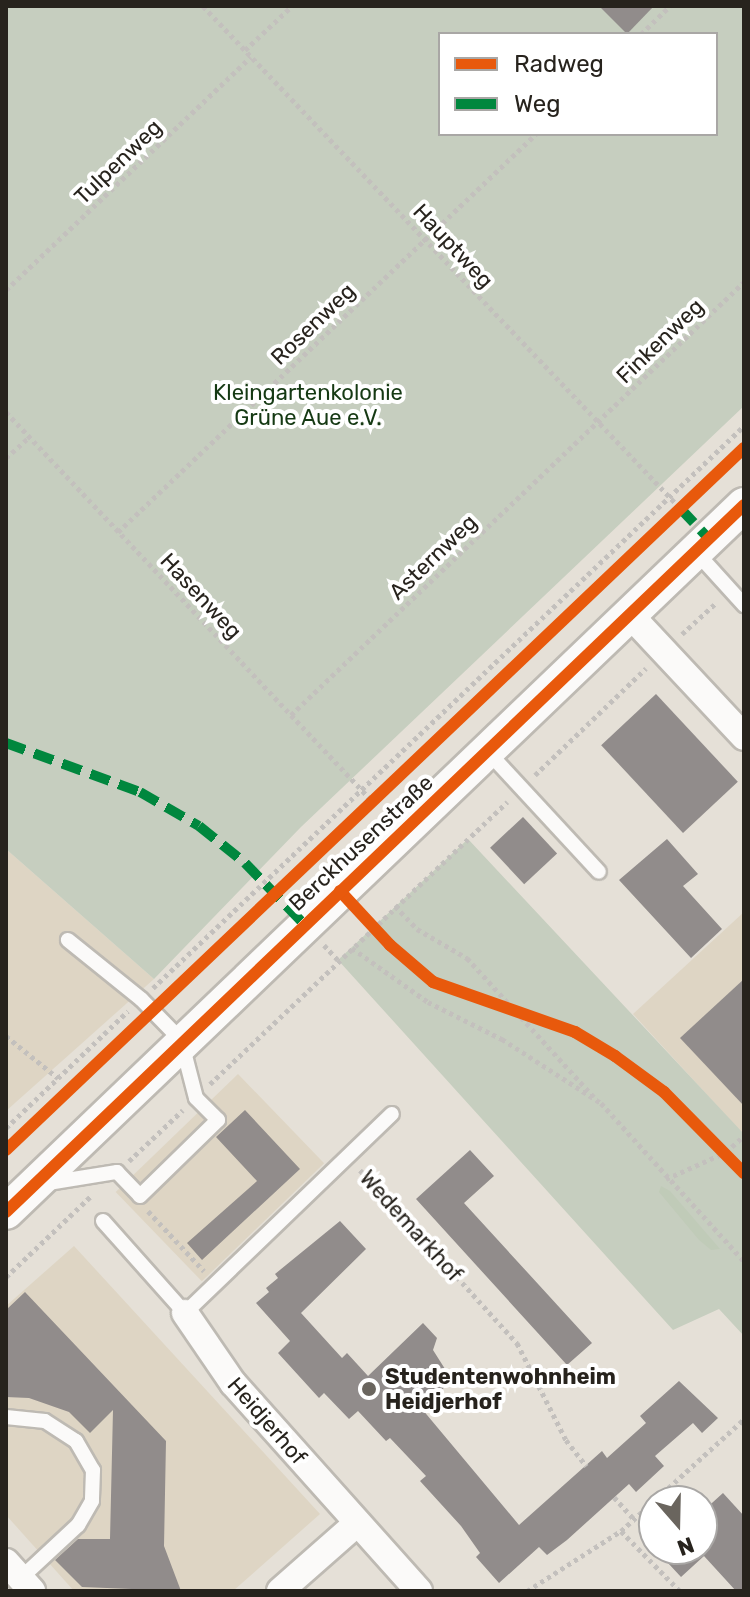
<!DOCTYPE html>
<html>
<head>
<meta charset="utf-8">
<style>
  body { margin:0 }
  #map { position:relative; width:750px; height:1597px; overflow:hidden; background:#e5e0d7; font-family:Rubik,sans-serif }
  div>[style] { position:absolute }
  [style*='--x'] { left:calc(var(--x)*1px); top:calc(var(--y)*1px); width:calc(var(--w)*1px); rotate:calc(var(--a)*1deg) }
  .built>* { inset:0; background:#ded5c4; transform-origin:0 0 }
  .green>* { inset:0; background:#c6cebf }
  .forest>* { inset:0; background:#c0cbb8 }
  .building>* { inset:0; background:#918c8b; transform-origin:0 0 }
  .path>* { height:5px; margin-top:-2.5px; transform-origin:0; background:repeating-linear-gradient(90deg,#c3c0bd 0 4px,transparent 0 8px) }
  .roads { filter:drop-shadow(2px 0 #bebab3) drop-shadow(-2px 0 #bebab3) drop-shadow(0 2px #bebab3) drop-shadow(0 -2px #bebab3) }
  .service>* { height:14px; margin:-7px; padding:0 7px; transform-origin:7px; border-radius:7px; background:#fbfaf9 }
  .minor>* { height:26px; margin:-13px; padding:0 13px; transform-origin:13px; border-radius:13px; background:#fbfaf9 }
  .tertiary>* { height:34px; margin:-17px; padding:0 17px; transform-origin:17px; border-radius:17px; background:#fbfaf9 }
  .quiet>* { height:10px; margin-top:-5px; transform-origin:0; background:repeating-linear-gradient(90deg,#00873e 0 20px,transparent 0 30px) }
  .cycleway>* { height:12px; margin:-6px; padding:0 6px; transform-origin:6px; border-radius:6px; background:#e8590c }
  .dots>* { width:22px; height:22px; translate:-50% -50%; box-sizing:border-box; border:4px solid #fff; border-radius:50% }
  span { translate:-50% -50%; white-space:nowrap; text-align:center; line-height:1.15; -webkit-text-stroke:8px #fff; paint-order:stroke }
  .street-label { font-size:22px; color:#27231d }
  .park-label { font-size:22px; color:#153913 }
  .poi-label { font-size:22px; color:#27231d; font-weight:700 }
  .left { translate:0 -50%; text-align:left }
  .frame { position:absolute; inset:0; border:8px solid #27231d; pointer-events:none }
  .legend { position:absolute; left:438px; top:32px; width:280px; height:104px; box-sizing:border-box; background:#fff; border:2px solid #a9a7a5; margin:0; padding:10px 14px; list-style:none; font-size:24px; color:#27231d }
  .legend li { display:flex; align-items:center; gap:16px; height:40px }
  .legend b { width:40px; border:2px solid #a9a7a5 }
  .north { position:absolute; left:638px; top:1485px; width:80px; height:80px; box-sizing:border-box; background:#fff; border:2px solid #a9a7a5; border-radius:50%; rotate:160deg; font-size:22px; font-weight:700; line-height:32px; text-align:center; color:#27231d }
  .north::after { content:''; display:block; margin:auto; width:28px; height:36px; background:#6a655e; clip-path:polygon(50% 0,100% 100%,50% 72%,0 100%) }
</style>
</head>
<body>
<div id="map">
  <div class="built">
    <i style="clip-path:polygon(6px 849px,154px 979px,6px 1111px)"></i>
    <i style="clip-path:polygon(744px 912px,744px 1132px,743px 1134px,633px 1014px)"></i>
    <i style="left:238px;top:1074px;width:124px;height:170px;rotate:46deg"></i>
    <i style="clip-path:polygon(74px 1246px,320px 1514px,233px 1591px,74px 1591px,6px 1515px,6px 1306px)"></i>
  </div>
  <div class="green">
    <i style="clip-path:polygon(evenodd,6px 6px,744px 6px,744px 406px,301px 827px,154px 979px,6px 849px,6px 6px,440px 34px,716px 34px,716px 134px,440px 134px,440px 34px)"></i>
    <i style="clip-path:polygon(468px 839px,744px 1134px,744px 1336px,719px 1309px,673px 1330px,338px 960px)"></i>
  </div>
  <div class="forest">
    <i style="clip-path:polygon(661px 1186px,670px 1191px,720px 1249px,711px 1250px,699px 1240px,659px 1192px)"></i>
  </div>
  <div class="building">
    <i style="clip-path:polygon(599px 6px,654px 6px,627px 34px)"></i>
    <i style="left:656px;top:694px;width:120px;height:75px;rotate:47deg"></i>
    <i style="left:523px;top:817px;width:50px;height:45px;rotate:47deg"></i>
    <i style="clip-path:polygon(667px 839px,698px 874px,683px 886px,722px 929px,691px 958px,619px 880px)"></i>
    <i style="clip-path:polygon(744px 979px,744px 1106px,680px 1038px)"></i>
    <i style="clip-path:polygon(245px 1110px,300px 1169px,202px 1260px,187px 1243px,257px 1181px,216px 1137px)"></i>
    <i style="clip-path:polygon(470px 1150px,494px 1176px,464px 1203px,592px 1343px,567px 1365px,416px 1199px)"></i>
    <i style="clip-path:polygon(340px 1221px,366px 1249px,301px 1313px,342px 1358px,347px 1353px,368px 1376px,423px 1323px,437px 1338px,433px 1350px,452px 1380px,422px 1409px,519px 1525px,602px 1451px,607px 1458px,646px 1423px,640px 1416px,679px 1381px,718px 1418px,702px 1433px,693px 1423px,655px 1456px,664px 1466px,636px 1492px,629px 1484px,567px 1540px,547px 1555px,539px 1547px,499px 1583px,476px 1557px,480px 1553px,461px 1526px,420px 1481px,426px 1476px,390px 1438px,386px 1441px,358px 1411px,349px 1419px,324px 1393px,319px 1398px,278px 1353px,290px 1341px,256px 1303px,269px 1292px,266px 1288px,278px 1278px,275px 1274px)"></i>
    <i style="clip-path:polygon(25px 1292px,166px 1441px,164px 1546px,181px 1591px,82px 1587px,55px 1560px,78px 1539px,110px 1539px,113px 1410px,90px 1433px,69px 1412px,29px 1398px,6px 1397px,6px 1310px)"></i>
    <i style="clip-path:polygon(723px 1493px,744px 1516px,744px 1591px,736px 1591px,704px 1556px,681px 1577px,655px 1549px,702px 1549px,702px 1512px)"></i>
  </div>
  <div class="path">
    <i style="--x:203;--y:6;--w:692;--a:46.46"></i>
    <i style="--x:641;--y:34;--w:40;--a:-44"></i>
    <i style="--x:245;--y:50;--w:64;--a:-43.1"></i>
    <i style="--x:6;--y:290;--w:338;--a:-43.6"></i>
    <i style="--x:6;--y:412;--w:534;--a:46.74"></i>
    <i style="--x:6;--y:458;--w:31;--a:-42"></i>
    <i style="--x:118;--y:532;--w:577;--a:-43.6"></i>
    <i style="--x:682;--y:634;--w:46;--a:-42.4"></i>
    <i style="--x:291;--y:715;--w:627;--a:-43.71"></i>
    <i style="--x:535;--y:775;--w:154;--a:-43.9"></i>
    <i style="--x:395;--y:906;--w:32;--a:46"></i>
    <i style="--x:417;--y:929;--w:58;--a:30.1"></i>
    <i style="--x:467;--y:958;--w:188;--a:47.6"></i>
    <i style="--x:324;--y:945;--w:21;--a:47"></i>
    <i style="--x:352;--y:948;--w:93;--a:35.4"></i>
    <i style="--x:428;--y:1002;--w:83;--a:26.6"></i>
    <i style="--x:502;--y:1039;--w:118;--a:32.9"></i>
    <i style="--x:601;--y:1103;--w:213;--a:47.9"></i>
    <i style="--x:153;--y:988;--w:816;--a:-43.56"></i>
    <i style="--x:6;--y:1036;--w:67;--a:38.9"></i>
    <i style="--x:210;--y:1084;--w:410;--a:-43.5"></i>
    <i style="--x:6;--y:1128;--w:169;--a:-43.8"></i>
    <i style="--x:129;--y:1161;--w:74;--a:-43.4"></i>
    <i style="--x:360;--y:1170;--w:234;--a:47.8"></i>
    <i style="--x:517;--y:1343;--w:109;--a:63.2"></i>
    <i style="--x:566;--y:1440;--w:33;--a:52"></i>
    <i style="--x:666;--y:1179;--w:66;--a:-24.2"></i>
    <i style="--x:726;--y:1152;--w:24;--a:-42"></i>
    <i style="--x:148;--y:1211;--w:82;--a:47"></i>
    <i style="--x:6;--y:1277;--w:119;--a:-43.6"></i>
    <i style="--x:614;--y:1497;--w:30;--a:48"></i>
    <i style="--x:621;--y:1531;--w:84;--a:45.5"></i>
    <i style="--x:527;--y:1591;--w:112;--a:-32.6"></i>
    <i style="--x:621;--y:1531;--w:166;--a:-42.3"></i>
  </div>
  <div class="roads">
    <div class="service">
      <i style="--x:696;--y:552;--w:72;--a:47.8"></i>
      <i style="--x:488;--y:752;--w:163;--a:47.2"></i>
      <i style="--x:48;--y:1183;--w:70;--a:-9.1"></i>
      <i style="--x:117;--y:1172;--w:33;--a:46"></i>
      <i style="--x:140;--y:1196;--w:109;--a:-44.3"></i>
      <i style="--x:218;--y:1120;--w:31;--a:-135"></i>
      <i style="--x:196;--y:1098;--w:60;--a:-104.5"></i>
      <i style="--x:181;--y:1040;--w:57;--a:-134.3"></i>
      <i style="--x:141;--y:999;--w:94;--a:-141.1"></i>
      <i style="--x:103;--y:1221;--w:123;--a:48.3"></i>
      <i style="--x:185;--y:1313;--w:287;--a:-43.9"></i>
      <i style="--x:6;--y:1417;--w:39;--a:6"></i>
      <i style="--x:45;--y:1421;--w:37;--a:33"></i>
      <i style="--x:76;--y:1441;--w:34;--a:60"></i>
      <i style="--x:93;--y:1470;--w:31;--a:92"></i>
      <i style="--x:92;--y:1501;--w:28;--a:120"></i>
      <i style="--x:78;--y:1525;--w:78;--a:137.1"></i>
    </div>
    <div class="minor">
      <i style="--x:630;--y:615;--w:167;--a:46.9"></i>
      <i style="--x:185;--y:1313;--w:85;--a:55.6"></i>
      <i style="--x:233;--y:1383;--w:279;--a:48.2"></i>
      <i style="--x:6;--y:1562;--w:39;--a:48"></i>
      <i style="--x:280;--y:1591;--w:103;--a:-41.4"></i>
    </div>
    <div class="tertiary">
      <i style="--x:6;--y:1212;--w:1022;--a:-43.77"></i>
    </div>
  </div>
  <div class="quiet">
    <i style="--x:680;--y:508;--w:42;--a:46.9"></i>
    <i style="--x:6;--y:743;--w:143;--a:20.1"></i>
    <i style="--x:140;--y:792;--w:68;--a:30"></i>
    <i style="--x:199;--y:826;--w:59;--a:38.8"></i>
    <i style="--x:245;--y:863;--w:85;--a:46"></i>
  </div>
  <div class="cycleway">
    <i style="--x:340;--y:891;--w:74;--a:47.2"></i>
    <i style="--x:390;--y:945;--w:57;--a:40.7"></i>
    <i style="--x:433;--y:982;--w:151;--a:19.4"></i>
    <i style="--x:575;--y:1032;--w:47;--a:31"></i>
    <i style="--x:615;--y:1056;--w:61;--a:36.3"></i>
    <i style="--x:664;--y:1092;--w:114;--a:45.4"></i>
    <i style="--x:6;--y:1150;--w:1019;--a:-43.57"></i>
    <i style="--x:6;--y:1212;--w:1022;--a:-43.77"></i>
  </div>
  <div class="dots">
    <i style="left:369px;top:1389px;background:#6a655e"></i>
  </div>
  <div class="street-label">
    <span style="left:118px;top:162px;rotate:-44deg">Tulpenweg</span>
    <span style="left:453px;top:246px;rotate:47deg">Hauptweg</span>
    <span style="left:313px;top:324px;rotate:-44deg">Rosenweg</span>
    <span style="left:660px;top:341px;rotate:-44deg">Finkenweg</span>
    <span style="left:433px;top:557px;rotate:-44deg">Asternweg</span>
    <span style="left:201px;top:596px;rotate:47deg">Hasenweg</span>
    <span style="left:361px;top:843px;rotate:-43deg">Berckhusenstraße</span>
    <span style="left:411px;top:1226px;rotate:48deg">Wedemarkhof</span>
    <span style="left:267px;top:1421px;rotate:49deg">Heidjerhof</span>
  </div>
  <div class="park-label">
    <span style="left:308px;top:405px">Kleingartenkolonie<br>Grüne Aue e.V.</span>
  </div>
  <div class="poi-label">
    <span class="left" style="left:385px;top:1389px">Studentenwohnheim<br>Heidjerhof</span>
  </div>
  <div class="frame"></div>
  <ul class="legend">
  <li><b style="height:10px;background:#e8590c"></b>Radweg</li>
  <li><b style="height:10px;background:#00873e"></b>Weg</li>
  </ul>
  <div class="north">N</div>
</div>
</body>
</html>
